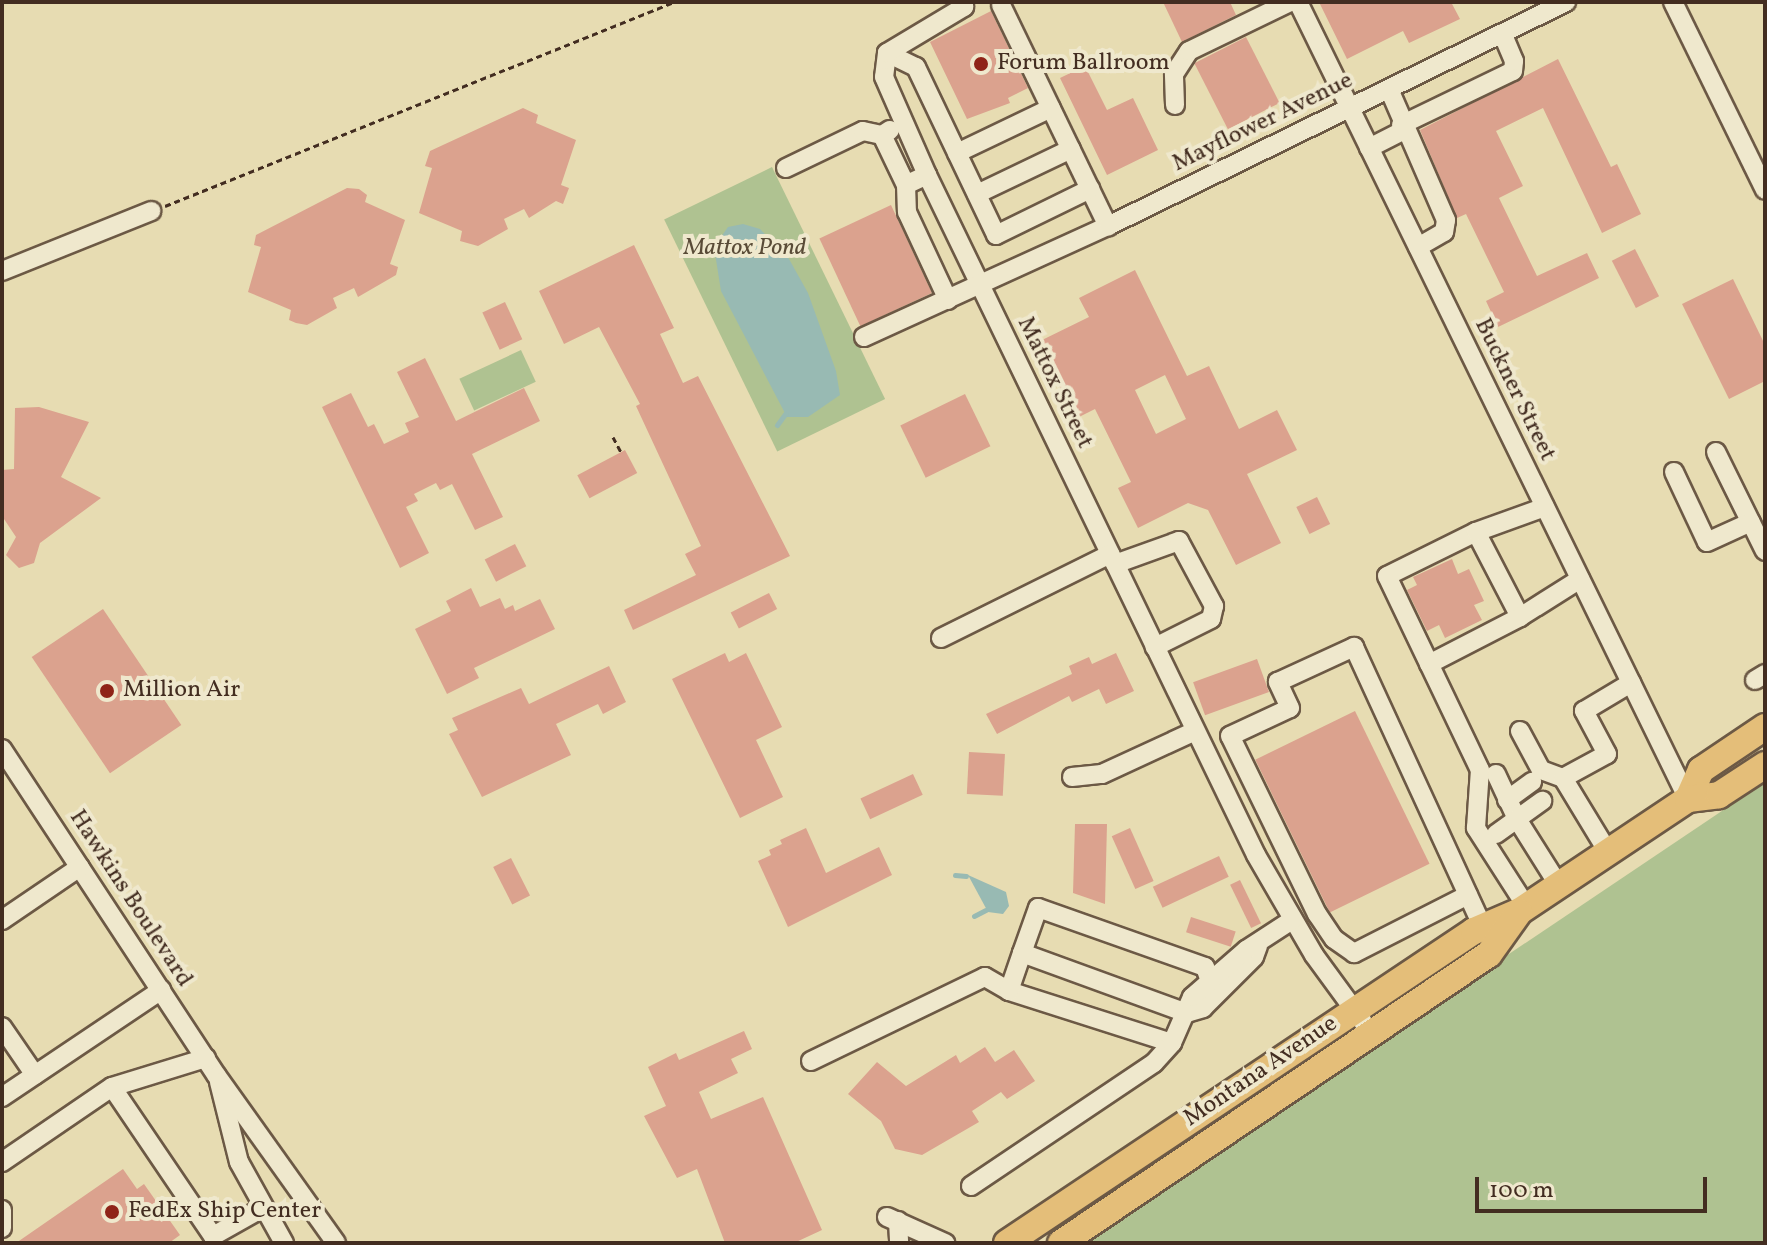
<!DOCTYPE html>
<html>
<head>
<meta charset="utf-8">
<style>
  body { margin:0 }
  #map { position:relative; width:1767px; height:1245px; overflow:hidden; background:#e7dcb2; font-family:Vollkorn,serif }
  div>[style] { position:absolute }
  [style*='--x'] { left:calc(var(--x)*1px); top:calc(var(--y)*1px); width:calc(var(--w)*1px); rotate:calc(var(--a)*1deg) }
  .green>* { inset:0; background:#afc291; transform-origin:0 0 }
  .water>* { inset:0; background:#98bab3 }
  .stream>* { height:5px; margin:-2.5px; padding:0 2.5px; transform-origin:2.5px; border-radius:2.5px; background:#98bab3 }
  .building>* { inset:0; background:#dba28e; transform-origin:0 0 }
  .path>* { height:3px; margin-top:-1.5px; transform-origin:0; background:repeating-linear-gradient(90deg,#432d21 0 6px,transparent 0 10px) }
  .roads { filter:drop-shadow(2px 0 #6c5945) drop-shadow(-2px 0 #6c5945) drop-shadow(0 2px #6c5945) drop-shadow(0 -2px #6c5945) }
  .minor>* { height:18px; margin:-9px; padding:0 9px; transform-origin:9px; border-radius:9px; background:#efe8cd }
  .highway>* { height:26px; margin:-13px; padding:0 13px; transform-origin:13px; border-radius:13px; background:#e4be79 }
  .dots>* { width:22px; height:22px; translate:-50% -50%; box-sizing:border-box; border:4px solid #efe8cd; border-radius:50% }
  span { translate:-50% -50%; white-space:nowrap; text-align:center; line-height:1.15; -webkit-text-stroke:8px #efe8cd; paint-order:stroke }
  .poi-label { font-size:24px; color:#432d21 }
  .left { translate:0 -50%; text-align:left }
  .street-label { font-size:24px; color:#432d21 }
  .park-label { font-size:24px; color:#594b37; font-style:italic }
  .frame { position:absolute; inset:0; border:4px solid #432d21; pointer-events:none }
  .scale { position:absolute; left:1475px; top:1177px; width:232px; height:36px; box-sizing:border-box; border:4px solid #432d21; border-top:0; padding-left:10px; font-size:24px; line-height:28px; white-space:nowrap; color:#432d21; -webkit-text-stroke:6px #efe8cd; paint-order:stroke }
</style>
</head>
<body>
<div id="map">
  <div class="green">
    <i style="left:772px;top:167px;width:258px;height:120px;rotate:64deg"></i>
    <i style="left:521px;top:350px;width:35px;height:68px;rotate:65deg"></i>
    <i style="clip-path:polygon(1765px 782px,1765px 1243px,1079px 1243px)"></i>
  </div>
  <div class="water">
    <i style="clip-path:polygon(743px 224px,760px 229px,789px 259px,808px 293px,836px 371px,840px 395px,808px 417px,787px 417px,721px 291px,714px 247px,728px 227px)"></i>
    <i style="clip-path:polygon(968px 875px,1006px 892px,1009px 906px,1003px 914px,988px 912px)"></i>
  </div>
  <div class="stream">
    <i style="--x:777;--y:425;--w:14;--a:-54"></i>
    <i style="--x:955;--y:875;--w:11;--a:5"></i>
    <i style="--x:974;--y:916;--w:13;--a:-27"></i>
  </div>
  <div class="building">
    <i style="clip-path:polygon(1163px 2px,1230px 2px,1236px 15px,1182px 42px)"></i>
    <i style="clip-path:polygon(1319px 2px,1451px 2px,1460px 19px,1409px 43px,1403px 31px,1347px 59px)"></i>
    <i style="clip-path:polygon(991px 11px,1028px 88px,1008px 98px,1010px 103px,967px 119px,930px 42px)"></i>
    <i style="left:1246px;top:37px;width:74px;height:58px;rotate:63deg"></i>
    <i style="clip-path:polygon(1558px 59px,1611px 167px,1617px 164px,1641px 214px,1602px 233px,1543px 108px,1496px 131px,1523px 186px,1499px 198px,1537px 276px,1587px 253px,1599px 278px,1498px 327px,1486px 301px,1504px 292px,1466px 214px,1457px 218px,1420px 130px)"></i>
    <i style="clip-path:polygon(1085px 66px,1107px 110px,1133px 98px,1158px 150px,1107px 175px,1060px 78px)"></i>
    <i style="clip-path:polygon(523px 108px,538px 115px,536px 123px,576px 140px,561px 185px,569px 188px,563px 204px,556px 201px,529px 218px,524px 209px,504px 219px,508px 229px,478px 246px,460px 241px,462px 231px,419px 213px,432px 168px,425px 166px,430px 151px)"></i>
    <i style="clip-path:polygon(347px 188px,359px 189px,367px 195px,365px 202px,405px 220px,390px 264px,398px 267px,396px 275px,358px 297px,354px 288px,333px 298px,337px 308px,307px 325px,296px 323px,289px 320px,291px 310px,248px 292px,261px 247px,254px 245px,256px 235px)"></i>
    <i style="left:891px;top:205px;width:97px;height:79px;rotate:65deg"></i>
    <i style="clip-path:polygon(634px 245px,674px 328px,660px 334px,683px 383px,698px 376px,790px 556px,633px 630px,624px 610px,696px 575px,685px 554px,701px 546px,636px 406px,640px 404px,599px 327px,564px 344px,539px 291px)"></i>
    <i style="left:1635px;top:249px;width:53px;height:26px;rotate:63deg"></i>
    <i style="clip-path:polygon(evenodd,1135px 270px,1187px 376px,1209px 366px,1239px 429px,1277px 410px,1297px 450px,1247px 474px,1281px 543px,1236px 565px,1208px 510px,1188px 503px,1138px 528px,1118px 488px,1131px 482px,1095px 409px,1075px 419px,1038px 342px,1089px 317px,1079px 298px,1135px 270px,1165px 375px,1186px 419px,1156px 434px,1135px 390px,1165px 375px)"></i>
    <i style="clip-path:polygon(1733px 279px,1765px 345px,1765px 381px,1729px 399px,1682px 304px)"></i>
    <i style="left:505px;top:302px;width:41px;height:25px;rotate:65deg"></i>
    <i style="clip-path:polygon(425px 358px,456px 421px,524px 388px,540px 421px,472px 454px,503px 517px,475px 530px,452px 484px,440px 490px,436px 483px,414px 494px,418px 501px,406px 507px,429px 553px,400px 568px,322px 407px,351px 393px,368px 427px,374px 424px,384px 444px,409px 432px,405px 423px,419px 417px,397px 372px)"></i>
    <i style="left:965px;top:394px;width:58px;height:72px;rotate:64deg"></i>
    <i style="clip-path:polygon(39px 407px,89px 422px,61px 477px,101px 498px,40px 543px,34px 563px,19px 568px,6px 555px,16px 537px,2px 516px,2px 470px,14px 469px,15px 408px)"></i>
    <i style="left:625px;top:450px;width:26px;height:54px;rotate:62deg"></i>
    <i style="left:1317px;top:497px;width:30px;height:23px;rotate:64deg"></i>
    <i style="left:515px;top:544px;width:25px;height:34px;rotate:63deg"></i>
    <i style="clip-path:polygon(1452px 559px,1458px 574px,1469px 569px,1484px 601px,1474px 605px,1482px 620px,1445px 638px,1439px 625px,1427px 631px,1407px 590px,1417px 585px,1413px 577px)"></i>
    <i style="clip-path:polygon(471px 588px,480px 607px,500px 598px,505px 609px,513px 605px,515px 611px,540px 599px,555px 629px,474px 668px,479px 678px,447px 694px,415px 629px,451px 611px,446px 601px)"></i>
    <i style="left:769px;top:593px;width:18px;height:43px;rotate:63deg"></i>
    <i style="left:103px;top:609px;width:140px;height:86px;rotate:56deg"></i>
    <i style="clip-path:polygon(725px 653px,729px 662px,746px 653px,782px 727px,756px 740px,783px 797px,740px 818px,672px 679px)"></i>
    <i style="clip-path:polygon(1116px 653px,1134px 691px,1106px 704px,1099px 689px,1072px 702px,1069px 696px,997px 734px,986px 714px,1072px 674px,1069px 666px,1089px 657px,1092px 664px)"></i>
    <i style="left:1257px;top:659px;width:35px;height:68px;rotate:70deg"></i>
    <i style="clip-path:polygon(609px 666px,626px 702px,603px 714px,598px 704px,556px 724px,571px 755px,482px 797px,449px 734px,458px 730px,452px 718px,521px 688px,529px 704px)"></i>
    <i style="left:1355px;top:711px;width:170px;height:111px;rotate:64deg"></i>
    <i style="left:969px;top:752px;width:36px;height:42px;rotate:3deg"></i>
    <i style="left:913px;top:774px;width:23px;height:58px;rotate:65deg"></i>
    <i style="clip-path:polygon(1075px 824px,1107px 824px,1105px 904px,1073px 893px)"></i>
    <i style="clip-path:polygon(806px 828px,826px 873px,879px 847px,892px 875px,788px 927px,758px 861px,771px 855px,769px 850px,782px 844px,780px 840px)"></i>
    <i style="left:1130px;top:828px;width:58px;height:20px;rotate:66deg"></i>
    <i style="left:1219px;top:856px;width:23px;height:73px;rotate:65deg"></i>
    <i style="left:511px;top:858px;width:42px;height:20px;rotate:63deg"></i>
    <i style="left:1240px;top:880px;width:48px;height:11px;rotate:64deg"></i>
    <i style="left:1191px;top:917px;width:47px;height:16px;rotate:18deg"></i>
    <i style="clip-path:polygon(744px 1031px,752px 1049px,731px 1059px,738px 1073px,699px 1092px,711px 1119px,763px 1097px,822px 1230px,794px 1243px,725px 1243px,697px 1169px,677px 1178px,644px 1116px,666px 1106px,648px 1067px,676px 1053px,679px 1060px)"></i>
    <i style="clip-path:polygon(985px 1047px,995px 1062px,1014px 1050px,1035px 1081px,1007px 1099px,1001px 1092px,972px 1111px,979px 1122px,922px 1155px,895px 1149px,881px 1121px,848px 1094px,877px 1062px,906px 1086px,956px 1055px,960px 1063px)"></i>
    <i style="clip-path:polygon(123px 1169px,137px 1189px,144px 1184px,180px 1235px,169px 1243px,16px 1243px)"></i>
  </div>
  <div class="path">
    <i style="--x:165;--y:206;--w:548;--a:-21.84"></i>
    <i style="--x:613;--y:437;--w:17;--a:62"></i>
  </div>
  <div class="roads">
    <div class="minor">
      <i style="--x:1298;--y:2;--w:887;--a:63.93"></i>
      <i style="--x:1673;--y:2;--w:209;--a:63.9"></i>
      <i style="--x:1001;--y:5;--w:246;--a:64.2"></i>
      <i style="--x:887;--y:53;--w:24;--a:97"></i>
      <i style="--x:884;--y:77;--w:107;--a:66.3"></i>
      <i style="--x:927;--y:175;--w:755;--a:64.18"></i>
      <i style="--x:1256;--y:855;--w:116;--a:59.9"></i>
      <i style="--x:1314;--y:955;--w:83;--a:53.8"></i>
      <i style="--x:887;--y:53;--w:32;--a:26"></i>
      <i style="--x:916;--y:67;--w:186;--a:64.5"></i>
      <i style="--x:996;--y:235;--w:105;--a:-26.1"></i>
      <i style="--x:887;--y:53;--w:90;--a:-30.9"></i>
      <i style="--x:964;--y:7;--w:5;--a:-90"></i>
      <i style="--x:1389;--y:89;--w:143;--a:66.5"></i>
      <i style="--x:1446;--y:220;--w:12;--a:99"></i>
      <i style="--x:1444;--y:232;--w:30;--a:150"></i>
      <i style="--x:1175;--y:105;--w:31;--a:-92"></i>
      <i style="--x:1174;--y:74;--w:27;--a:-57"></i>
      <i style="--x:1189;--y:51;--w:112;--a:-25.9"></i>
      <i style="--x:1401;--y:125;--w:124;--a:-25.7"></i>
      <i style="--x:1513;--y:71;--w:10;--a:-84"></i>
      <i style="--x:1514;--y:61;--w:30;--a:-113"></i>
      <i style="--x:890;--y:130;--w:9;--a:148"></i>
      <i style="--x:882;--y:135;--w:55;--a:64.4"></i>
      <i style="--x:1369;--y:148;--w:38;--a:-27"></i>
      <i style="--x:957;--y:153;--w:104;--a:-25.6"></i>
      <i style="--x:786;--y:168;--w:85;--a:-25.7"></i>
      <i style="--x:863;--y:131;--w:19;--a:12"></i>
      <i style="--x:927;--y:175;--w:23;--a:155"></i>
      <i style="--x:906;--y:185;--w:27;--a:88"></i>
      <i style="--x:907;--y:212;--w:97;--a:65"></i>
      <i style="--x:977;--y:194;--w:104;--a:-25.6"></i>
      <i style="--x:2;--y:271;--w:161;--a:-21.9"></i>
      <i style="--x:864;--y:337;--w:268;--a:-24.5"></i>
      <i style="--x:1108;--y:226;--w:510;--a:-26.06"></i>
      <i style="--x:1716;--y:452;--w:110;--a:63.7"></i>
      <i style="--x:1674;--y:472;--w:77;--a:64.8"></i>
      <i style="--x:1707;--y:542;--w:48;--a:-24.4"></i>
      <i style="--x:1476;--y:532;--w:96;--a:62.6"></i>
      <i style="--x:1115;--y:564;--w:68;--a:-19.8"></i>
      <i style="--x:1179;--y:541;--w:74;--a:61.7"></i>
      <i style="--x:1214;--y:606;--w:13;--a:103"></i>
      <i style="--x:1211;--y:619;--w:63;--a:153.4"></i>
      <i style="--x:941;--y:638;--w:189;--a:-26.4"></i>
      <i style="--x:1429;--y:664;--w:102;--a:-27.3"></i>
      <i style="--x:1520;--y:617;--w:71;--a:-32.3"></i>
      <i style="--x:1755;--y:680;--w:12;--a:-31"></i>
      <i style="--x:1520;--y:731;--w:44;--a:61.7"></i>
      <i style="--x:1541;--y:770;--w:23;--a:20"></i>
      <i style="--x:2;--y:749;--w:391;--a:56.7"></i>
      <i style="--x:217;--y:1076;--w:205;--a:54.5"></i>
      <i style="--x:1496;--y:774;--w:50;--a:65"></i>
      <i style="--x:1517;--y:819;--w:77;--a:57.8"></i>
      <i style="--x:1072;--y:777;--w:30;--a:-6"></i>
      <i style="--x:1102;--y:774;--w:102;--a:-24.8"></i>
      <i style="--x:1507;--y:800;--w:31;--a:-36"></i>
      <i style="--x:1496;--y:834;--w:57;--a:-35.7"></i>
      <i style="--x:1608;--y:852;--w:87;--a:-121.3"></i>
      <i style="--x:1563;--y:778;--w:50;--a:-28.6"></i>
      <i style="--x:1607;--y:754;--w:49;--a:-118.1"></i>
      <i style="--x:1584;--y:711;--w:55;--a:-30.8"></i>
      <i style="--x:1468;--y:895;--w:128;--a:153"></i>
      <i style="--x:1354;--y:953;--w:24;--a:-145"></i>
      <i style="--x:1334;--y:939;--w:30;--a:-124"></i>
      <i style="--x:1317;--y:914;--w:198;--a:-116"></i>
      <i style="--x:1230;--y:736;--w:66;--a:-25"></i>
      <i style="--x:1290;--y:708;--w:29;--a:-115"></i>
      <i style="--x:1278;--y:682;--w:84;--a:-24.7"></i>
      <i style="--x:1354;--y:647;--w:308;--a:65.3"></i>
      <i style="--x:1526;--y:906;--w:93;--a:-122.7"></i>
      <i style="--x:1476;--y:828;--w:58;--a:-86.1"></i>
      <i style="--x:1480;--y:770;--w:215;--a:-115.6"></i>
      <i style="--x:1387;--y:576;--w:99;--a:-26.3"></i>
      <i style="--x:1476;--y:532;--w:73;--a:-19.9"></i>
      <i style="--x:2;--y:920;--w:94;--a:-34.2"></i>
      <i style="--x:1210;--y:981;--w:15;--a:-110"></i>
      <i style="--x:1205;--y:967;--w:177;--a:-160.5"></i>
      <i style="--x:1038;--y:908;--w:48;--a:109.6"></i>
      <i style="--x:1022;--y:953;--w:176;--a:20"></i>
      <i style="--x:1187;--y:1013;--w:17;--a:-17"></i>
      <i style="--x:1203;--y:1008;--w:72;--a:-45"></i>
      <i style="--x:1254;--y:957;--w:12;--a:-70"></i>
      <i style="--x:1009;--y:991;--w:171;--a:17.7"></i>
      <i style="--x:2;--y:1027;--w:58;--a:55.5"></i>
      <i style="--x:206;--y:1058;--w:98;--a:162.9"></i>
      <i style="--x:112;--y:1087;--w:180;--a:55.9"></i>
      <i style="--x:213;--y:1236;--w:55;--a:-29.4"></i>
      <i style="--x:811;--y:1061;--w:193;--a:-25.8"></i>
      <i style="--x:985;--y:977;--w:28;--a:30"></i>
      <i style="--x:1009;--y:991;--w:40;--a:-71.1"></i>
      <i style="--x:219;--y:1082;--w:82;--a:76"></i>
      <i style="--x:239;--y:1162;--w:93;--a:60.9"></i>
      <i style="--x:2;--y:1097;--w:192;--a:-33.9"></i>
      <i style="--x:2;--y:1162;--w:133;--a:-34.3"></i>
      <i style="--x:971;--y:1186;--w:220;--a:-33.9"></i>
      <i style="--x:1154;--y:1063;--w:27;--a:-48"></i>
      <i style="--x:1172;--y:1043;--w:50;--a:-66.5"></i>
      <i style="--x:1192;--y:997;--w:72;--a:-41"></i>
      <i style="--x:1246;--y:950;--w:55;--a:-33.1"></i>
      <i style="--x:2;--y:1210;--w:18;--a:90"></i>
      <i style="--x:887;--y:1217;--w:64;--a:24.1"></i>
      <i style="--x:898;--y:1221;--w:22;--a:87"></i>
    </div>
    <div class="highway">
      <i style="--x:1688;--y:799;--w:32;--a:-66"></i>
      <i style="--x:1701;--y:770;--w:77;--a:-33.9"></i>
      <i style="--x:1007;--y:1243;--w:562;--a:-33.75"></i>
      <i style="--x:1474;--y:931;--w:50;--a:-23.5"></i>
      <i style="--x:1520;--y:911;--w:202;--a:-33.7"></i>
      <i style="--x:1688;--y:799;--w:31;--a:-7"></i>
      <i style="--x:1719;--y:795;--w:55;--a:-33.1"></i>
      <i style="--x:1061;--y:1243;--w:516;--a:-34.03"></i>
      <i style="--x:1489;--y:954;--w:52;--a:-54.5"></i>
    </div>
  </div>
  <div class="dots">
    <i style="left:981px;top:64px;background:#8f2418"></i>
    <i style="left:107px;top:691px;background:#8f2418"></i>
    <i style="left:112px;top:1212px;background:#8f2418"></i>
  </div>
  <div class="poi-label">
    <span class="left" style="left:997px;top:64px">Forum Ballroom</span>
    <span class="left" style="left:123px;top:691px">Million Air</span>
    <span class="left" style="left:128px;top:1212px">FedEx Ship Center</span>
  </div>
  <div class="street-label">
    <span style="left:1263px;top:123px;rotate:-26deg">Mayflower Avenue</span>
    <span style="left:1054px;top:383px;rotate:64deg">Mattox Street</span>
    <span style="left:1514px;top:390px;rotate:64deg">Buckner Street</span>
    <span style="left:130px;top:899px;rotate:57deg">Hawkins Boulevard</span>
    <span style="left:1261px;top:1072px;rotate:-34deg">Montana Avenue</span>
  </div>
  <div class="park-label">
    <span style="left:745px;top:249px">Mattox Pond</span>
  </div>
  <div class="frame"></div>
  <div class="scale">100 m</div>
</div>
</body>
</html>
